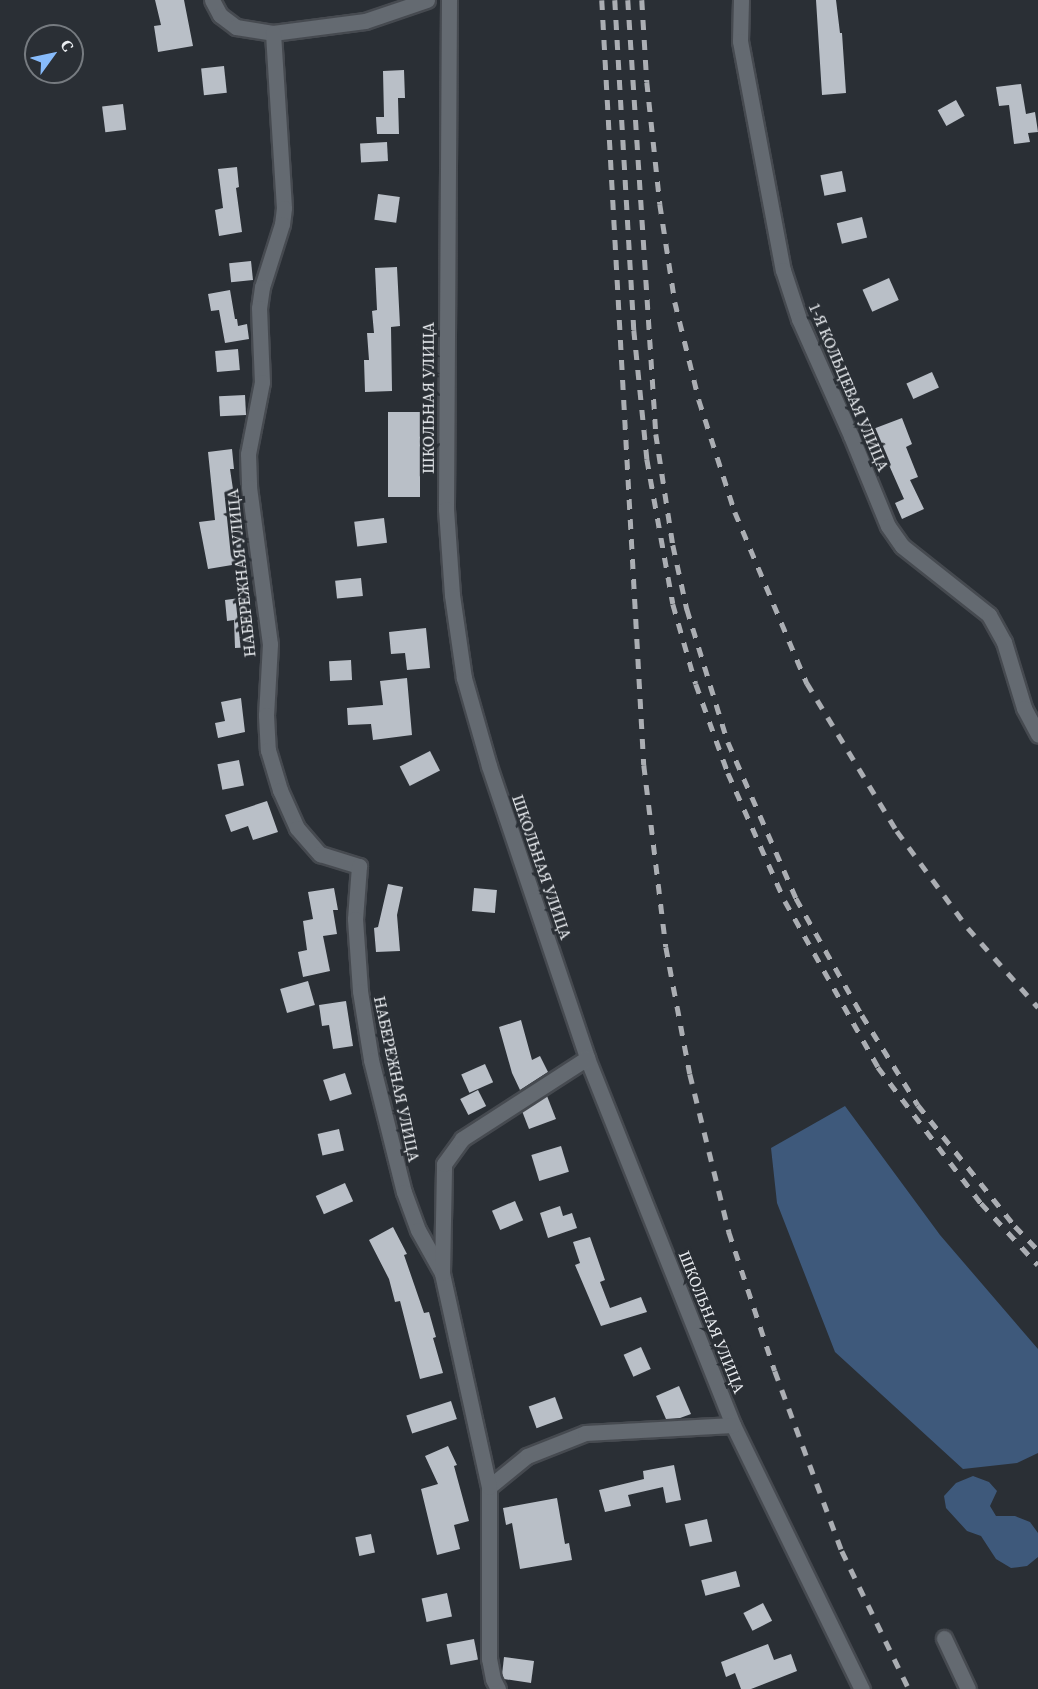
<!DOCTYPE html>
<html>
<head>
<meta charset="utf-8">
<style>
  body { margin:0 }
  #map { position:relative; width:1038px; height:1689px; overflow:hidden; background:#2a2f35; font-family:"Source Serif 4",serif }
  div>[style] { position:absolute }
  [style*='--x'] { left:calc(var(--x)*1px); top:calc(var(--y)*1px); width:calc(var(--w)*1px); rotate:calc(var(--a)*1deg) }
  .green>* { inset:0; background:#3e597b }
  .building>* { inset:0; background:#b9bfc7; transform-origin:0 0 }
  .roads { filter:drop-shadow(2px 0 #464a50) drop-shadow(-2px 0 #464a50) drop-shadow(0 2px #464a50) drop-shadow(0 -2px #464a50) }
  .minor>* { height:15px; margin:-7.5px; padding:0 7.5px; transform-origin:7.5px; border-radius:7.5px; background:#646a71 }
  .rail>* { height:4.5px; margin-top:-2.25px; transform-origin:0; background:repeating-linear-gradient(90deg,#abaeb3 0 10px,transparent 0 20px) }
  span { translate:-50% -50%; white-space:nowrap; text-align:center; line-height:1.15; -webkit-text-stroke:6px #2a2f35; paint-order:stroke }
  .street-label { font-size:16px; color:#e9ecf0 }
  .north { position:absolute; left:24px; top:24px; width:60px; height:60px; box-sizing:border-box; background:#2a2f35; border:2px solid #767b80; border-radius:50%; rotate:57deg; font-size:16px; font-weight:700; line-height:24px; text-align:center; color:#e9ecf0 }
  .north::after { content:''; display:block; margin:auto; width:21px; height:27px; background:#87bbfb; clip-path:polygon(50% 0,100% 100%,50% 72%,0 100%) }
</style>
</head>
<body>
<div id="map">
  <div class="green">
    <i style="clip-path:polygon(845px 1106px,940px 1235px,1038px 1349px,1038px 1453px,1017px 1463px,963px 1469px,835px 1352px,777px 1203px,771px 1148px)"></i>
    <i style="clip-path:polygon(973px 1476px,989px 1482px,997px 1491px,990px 1506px,996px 1516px,1015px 1516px,1030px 1522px,1038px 1533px,1038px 1557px,1027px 1566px,1011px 1568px,996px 1559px,981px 1536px,967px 1531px,946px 1508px,944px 1496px,956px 1483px)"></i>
  </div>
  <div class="building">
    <i style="clip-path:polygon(155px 0,184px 0,193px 46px,158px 52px,154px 26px,161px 25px)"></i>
    <i style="clip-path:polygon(816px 0,836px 0,840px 33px,842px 33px,846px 93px,822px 95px)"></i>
    <i style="left:224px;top:66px;width:27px;height:23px;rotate:84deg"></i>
    <i style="clip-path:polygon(404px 70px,405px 98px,398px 98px,399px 134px,377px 134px,376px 117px,384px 117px,383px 71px)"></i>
    <i style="clip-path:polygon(1021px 84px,1026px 114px,1035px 112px,1038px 132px,1028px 133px,1030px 142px,1014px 144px,1009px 105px,999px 106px,996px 87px)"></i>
    <i style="left:956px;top:100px;width:18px;height:21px;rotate:61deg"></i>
    <i style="left:123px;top:104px;width:26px;height:21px;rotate:83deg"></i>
    <i style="left:387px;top:142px;width:19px;height:27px;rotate:87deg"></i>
    <i style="clip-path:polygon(237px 167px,239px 187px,236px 188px,242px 232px,219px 236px,215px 210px,223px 208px,218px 169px)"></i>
    <i style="left:842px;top:171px;width:21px;height:22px;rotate:79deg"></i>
    <i style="left:378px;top:194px;width:22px;height:26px;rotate:8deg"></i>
    <i style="left:862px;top:217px;width:21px;height:26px;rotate:76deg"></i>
    <i style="left:251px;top:261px;width:19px;height:22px;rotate:84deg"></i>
    <i style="clip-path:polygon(397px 267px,400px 326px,391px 327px,392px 391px,365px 392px,364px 360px,369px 360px,367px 333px,374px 333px,372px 311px,377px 310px,375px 268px)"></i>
    <i style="left:889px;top:278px;width:24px;height:29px;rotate:66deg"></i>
    <i style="clip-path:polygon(230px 290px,235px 319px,237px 319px,238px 326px,247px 324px,249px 339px,225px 343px,219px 310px,211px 311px,208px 294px)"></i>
    <i style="left:238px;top:349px;width:21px;height:23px;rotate:85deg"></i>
    <i style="left:932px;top:372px;width:17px;height:28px;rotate:66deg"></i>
    <i style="left:245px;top:395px;width:20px;height:26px;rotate:87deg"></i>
    <i style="left:388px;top:412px;width:32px;height:85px"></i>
    <i style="clip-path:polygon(902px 418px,912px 444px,906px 447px,918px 477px,910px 480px,924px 509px,902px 519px,895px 503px,904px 499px,873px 429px)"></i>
    <i style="clip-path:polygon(232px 449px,234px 469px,230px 469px,244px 563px,208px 569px,199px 522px,215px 520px,208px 452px)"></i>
    <i style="left:384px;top:518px;width:25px;height:30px;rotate:83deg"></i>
    <i style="left:361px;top:578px;width:18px;height:26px;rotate:84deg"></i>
    <i style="clip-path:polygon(247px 597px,249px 622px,254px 621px,255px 647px,235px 648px,234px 620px,227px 621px,225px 600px)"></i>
    <i style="clip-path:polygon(426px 628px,430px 668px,407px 670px,405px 653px,391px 654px,389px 632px)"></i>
    <i style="left:351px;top:660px;width:20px;height:22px;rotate:87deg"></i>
    <i style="clip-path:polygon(407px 678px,412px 735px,373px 740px,371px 724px,348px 725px,347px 708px,383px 705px,380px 681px)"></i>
    <i style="clip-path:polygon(241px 698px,245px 732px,218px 738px,215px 723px,225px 721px,221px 702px)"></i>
    <i style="left:430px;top:751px;width:22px;height:34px;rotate:63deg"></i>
    <i style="left:239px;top:760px;width:26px;height:22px;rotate:79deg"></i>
    <i style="clip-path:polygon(267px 801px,278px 832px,253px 840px,248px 826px,231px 832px,225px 815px)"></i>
    <i style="clip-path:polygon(388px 884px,403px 887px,397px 915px,400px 951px,376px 952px,374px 928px,378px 927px)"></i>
    <i style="clip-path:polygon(334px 888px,338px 910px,333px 910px,337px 934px,323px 936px,330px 971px,303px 977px,298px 952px,307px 950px,303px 921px,313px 919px,308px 892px)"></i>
    <i style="left:474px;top:888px;width:23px;height:23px;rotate:5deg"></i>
    <i style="left:308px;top:981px;width:25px;height:29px;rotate:74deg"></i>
    <i style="clip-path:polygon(346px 1001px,353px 1046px,333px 1049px,329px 1025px,322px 1026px,319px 1005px)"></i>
    <i style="clip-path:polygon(521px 1020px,532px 1060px,540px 1056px,548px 1072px,520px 1090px,512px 1073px,499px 1027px)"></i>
    <i style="left:485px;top:1064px;width:20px;height:26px;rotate:66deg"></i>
    <i style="left:345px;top:1073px;width:22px;height:23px;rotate:72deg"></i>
    <i style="left:478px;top:1090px;width:18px;height:20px;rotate:63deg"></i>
    <i style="clip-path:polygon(547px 1096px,556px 1119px,529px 1129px,522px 1111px)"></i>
    <i style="left:339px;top:1129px;width:22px;height:22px;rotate:77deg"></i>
    <i style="left:561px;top:1146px;width:27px;height:31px;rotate:73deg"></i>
    <i style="left:345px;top:1183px;width:20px;height:32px;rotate:66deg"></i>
    <i style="left:515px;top:1201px;width:21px;height:25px;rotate:67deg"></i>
    <i style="clip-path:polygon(560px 1206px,563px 1216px,572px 1213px,577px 1228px,548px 1238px,540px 1213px)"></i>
    <i style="clip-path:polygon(393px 1227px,407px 1254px,404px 1255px,424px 1313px,429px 1312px,436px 1337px,433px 1338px,443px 1373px,420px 1379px,400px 1301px,395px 1302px,389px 1279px,369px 1240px)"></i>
    <i style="clip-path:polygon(590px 1237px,605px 1280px,600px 1282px,610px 1308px,641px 1297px,647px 1312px,601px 1326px,575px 1265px,580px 1263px,573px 1242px)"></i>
    <i style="left:641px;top:1347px;width:24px;height:19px;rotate:66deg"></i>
    <i style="clip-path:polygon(679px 1386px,691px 1414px,680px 1418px,666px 1419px,656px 1396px)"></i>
    <i style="left:555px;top:1397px;width:23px;height:28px;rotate:70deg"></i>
    <i style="left:451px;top:1401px;width:19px;height:47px;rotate:72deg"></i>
    <i style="clip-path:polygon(448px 1446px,457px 1465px,454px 1466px,469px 1521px,454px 1525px,460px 1549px,437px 1555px,421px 1489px,438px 1484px,425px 1456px)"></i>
    <i style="clip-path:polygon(674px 1465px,681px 1500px,666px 1503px,663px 1487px,628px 1495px,631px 1506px,605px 1512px,599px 1490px,644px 1479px,643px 1471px)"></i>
    <i style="clip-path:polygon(557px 1498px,565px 1544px,569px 1543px,572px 1560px,520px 1569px,512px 1523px,506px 1525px,503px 1508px)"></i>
    <i style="left:707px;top:1519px;width:23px;height:23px;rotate:77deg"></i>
    <i style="left:371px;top:1534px;width:19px;height:16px;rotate:78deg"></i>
    <i style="left:736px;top:1571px;width:16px;height:36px;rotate:75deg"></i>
    <i style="left:447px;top:1593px;width:24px;height:26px;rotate:78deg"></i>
    <i style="left:763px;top:1603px;width:20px;height:22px;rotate:63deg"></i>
    <i style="left:474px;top:1639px;width:21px;height:28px;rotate:79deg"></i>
    <i style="clip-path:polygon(768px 1644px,774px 1660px,791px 1654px,797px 1671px,751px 1689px,741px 1689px,735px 1673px,726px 1677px,721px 1662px)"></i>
    <i style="clip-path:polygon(504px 1657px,534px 1661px,531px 1683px,504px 1679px,502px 1675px)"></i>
  </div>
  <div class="roads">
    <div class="minor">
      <i style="--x:212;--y:0;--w:17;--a:62"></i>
      <i style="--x:220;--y:15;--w:20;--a:37"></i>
      <i style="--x:236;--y:27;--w:37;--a:9"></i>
      <i style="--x:427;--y:0;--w:65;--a:161.3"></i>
      <i style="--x:365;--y:21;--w:93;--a:172.6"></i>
      <i style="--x:273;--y:33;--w:175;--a:86.4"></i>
      <i style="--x:284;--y:208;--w:16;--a:97"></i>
      <i style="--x:282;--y:224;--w:66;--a:107.6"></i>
      <i style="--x:262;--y:287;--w:21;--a:98"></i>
      <i style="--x:259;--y:308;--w:74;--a:87.7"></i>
      <i style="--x:262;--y:382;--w:73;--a:101"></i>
      <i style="--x:248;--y:454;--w:33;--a:88"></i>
      <i style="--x:249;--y:487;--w:158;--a:82.4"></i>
      <i style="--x:270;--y:644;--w:71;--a:93.2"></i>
      <i style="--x:266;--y:715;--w:35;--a:87"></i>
      <i style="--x:268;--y:750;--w:42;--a:73.3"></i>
      <i style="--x:280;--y:790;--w:42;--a:65.9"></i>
      <i style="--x:297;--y:828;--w:35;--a:49"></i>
      <i style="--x:320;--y:854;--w:41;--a:17.1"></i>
      <i style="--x:359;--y:866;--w:53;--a:94.3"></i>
      <i style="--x:355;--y:919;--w:72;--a:86"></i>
      <i style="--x:360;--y:991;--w:70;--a:80.9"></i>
      <i style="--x:371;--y:1060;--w:136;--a:76"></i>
      <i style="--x:404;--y:1192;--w:40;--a:69.8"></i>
      <i style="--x:418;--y:1230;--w:49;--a:60.8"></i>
      <i style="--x:449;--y:0;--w:509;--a:90.34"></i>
      <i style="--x:446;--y:509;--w:86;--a:86"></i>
      <i style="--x:452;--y:595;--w:84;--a:81.8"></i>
      <i style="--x:464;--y:678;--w:91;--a:74.1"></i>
      <i style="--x:489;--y:766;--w:308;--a:71.4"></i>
      <i style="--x:587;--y:1058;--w:395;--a:68.3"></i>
      <i style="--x:733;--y:1425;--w:294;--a:64"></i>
      <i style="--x:741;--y:0;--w:41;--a:91.4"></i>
      <i style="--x:740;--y:41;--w:233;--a:79.4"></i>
      <i style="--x:783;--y:270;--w:52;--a:71.9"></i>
      <i style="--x:799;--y:319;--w:128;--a:66"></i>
      <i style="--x:851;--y:436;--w:97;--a:67.7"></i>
      <i style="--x:888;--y:526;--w:24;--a:55"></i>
      <i style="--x:902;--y:546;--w:111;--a:38.4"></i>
      <i style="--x:989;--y:615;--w:31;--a:61"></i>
      <i style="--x:1004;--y:642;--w:69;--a:73.1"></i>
      <i style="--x:1024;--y:708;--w:30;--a:62"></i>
      <i style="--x:489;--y:1487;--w:49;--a:-39.2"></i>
      <i style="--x:527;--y:1456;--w:62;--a:-21.6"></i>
      <i style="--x:585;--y:1433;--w:148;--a:-3.1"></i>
      <i style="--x:944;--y:1638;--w:56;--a:64.8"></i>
      <i style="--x:498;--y:1689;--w:11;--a:-117"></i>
      <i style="--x:493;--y:1679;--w:20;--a:-101"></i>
      <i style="--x:489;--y:1659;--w:172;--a:-90"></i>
      <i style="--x:489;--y:1487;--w:219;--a:-102.4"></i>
      <i style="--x:442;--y:1273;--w:109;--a:-88.9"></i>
      <i style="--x:444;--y:1164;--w:31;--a:-54"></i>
      <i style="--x:462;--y:1139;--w:149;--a:-32.9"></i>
    </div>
  </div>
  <div class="rail">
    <i style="--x:602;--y:0;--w:766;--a:86.86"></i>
    <i style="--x:644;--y:765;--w:183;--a:83.1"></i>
    <i style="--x:666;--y:947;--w:129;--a:79.3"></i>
    <i style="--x:690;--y:1074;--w:163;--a:76.1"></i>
    <i style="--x:729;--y:1232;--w:146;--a:71.7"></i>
    <i style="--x:775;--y:1371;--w:192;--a:69.6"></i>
    <i style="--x:842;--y:1551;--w:153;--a:64.1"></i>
    <i style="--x:615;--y:0;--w:331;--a:86.7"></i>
    <i style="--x:634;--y:330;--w:130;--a:84.2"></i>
    <i style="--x:647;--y:459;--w:147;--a:79.8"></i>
    <i style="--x:673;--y:604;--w:83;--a:74"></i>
    <i style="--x:696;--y:684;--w:95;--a:70.2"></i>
    <i style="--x:728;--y:773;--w:140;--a:66"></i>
    <i style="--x:785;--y:901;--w:190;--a:60.7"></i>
    <i style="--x:878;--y:1067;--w:171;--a:52.9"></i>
    <i style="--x:981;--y:1203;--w:84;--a:47.4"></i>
    <i style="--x:628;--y:0;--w:435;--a:86.3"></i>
    <i style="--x:656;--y:434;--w:112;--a:81.3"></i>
    <i style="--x:673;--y:545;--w:66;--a:77.7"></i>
    <i style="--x:687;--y:609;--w:139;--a:72.9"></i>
    <i style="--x:728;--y:742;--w:170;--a:66.4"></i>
    <i style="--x:796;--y:898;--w:134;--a:60.6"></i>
    <i style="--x:862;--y:1015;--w:106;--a:58.1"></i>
    <i style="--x:918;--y:1105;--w:155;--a:51.3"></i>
    <i style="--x:1015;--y:1226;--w:33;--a:46"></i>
    <i style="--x:642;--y:0;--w:82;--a:86.5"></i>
    <i style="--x:647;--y:82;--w:123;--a:83.9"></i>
    <i style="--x:660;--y:204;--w:99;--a:81.3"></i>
    <i style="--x:675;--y:302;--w:101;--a:76.2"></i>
    <i style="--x:699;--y:400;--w:118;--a:72.2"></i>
    <i style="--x:735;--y:512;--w:186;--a:67.2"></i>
    <i style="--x:807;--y:683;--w:173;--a:58.7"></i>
    <i style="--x:897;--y:831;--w:120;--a:53.8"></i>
    <i style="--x:968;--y:928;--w:106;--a:48.5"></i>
  </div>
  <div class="street-label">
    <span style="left:849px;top:387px;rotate:67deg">1-Я КОЛЬЦЕВАЯ УЛИЦА</span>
    <span style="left:428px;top:398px;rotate:-90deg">ШКОЛЬНАЯ УЛИЦА</span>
    <span style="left:241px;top:573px;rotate:-96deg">НАБЕРЕЖНАЯ УЛИЦА</span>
    <span style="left:542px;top:867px;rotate:71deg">ШКОЛЬНАЯ УЛИЦА</span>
    <span style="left:397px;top:1079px;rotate:78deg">НАБЕРЕЖНАЯ УЛИЦА</span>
    <span style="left:712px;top:1322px;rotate:68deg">ШКОЛЬНАЯ УЛИЦА</span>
  </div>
  <div class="north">С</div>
</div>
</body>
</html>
